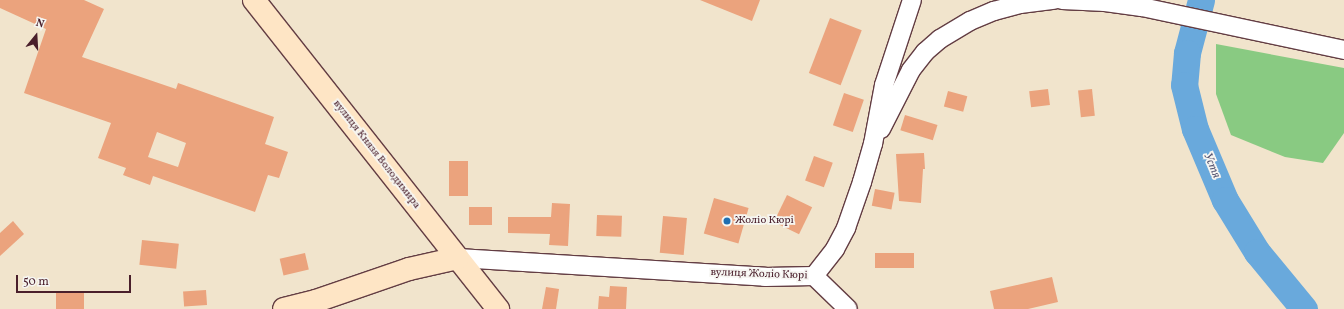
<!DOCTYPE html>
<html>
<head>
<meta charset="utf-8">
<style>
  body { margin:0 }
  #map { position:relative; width:1344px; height:309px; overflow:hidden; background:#f1e4cc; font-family:Vollkorn,serif }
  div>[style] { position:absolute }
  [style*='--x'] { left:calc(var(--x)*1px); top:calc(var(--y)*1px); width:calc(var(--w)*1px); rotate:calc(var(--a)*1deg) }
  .green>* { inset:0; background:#89ca82 }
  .river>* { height:27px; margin:-13.5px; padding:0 13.5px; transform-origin:13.5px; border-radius:13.5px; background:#69a9dc }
  .building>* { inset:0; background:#eba37d; transform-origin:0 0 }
  .roads { filter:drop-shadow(1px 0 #633d43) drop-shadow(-1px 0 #633d43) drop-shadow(0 1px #633d43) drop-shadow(0 -1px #633d43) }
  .street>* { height:18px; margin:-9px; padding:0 9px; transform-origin:9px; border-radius:9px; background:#fff }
  .secondary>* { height:22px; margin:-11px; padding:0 11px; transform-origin:11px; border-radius:11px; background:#fee5c5 }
  .dots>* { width:11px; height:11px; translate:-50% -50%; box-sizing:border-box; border:2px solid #f6f6f2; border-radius:50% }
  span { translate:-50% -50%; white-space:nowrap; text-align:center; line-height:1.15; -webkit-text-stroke:3.5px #f6f6f2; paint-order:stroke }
  .street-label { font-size:11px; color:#4a1f2b }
  .poi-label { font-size:11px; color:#4a1f2b }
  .left { translate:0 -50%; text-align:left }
  .water-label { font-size:12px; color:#565672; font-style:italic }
  .north { position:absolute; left:16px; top:16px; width:40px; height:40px; -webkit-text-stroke:3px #f6f6f2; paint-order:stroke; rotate:18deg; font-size:11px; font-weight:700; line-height:16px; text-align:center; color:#4a1f2b }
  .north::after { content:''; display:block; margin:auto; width:14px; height:18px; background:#4a1f2b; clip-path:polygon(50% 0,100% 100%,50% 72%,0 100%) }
  .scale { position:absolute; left:16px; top:275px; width:115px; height:18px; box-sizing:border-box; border:2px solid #4a1f2b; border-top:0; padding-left:5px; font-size:12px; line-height:14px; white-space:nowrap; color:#4a1f2b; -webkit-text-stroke:3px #f6f6f2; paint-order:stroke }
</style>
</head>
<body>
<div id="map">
  <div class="green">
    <i style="clip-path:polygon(1216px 44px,1344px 68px,1344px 133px,1323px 163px,1285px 157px,1231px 135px,1216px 94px)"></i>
  </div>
  <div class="river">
    <i style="--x:1201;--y:0;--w:55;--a:104.8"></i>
    <i style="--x:1187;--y:53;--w:32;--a:95"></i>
    <i style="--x:1184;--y:85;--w:45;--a:76"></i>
    <i style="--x:1195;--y:129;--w:77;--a:67.1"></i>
    <i style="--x:1225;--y:200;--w:61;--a:58.4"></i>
    <i style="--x:1257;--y:252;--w:74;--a:50.5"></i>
  </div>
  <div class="building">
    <i style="clip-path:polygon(evenodd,0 0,84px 0,104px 9px,82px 57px,176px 89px,178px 83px,274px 117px,265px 144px,288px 152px,279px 178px,268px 175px,255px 212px,153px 176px,150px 185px,123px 175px,126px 168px,98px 158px,111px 123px,24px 93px,46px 29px,0 8px,0 0,157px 132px,186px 143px,178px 167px,148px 157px,157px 132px)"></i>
    <i style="clip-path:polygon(700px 0,760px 0,752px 21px)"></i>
    <i style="left:830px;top:18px;width:34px;height:59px;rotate:21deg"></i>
    <i style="left:1048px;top:89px;width:16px;height:19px;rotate:83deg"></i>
    <i style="left:1092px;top:89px;width:27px;height:14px;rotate:84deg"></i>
    <i style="left:948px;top:91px;width:20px;height:16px;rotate:15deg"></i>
    <i style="left:844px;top:93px;width:21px;height:34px;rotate:19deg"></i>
    <i style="left:905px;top:115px;width:34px;height:16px;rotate:17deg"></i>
    <i style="clip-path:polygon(924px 153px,925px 169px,923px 169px,921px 203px,899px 201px,896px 154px)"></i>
    <i style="left:814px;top:156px;width:20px;height:26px;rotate:20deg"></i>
    <i style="left:449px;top:161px;width:19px;height:35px"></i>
    <i style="left:875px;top:189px;width:20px;height:17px;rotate:11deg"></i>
    <i style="left:787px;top:195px;width:28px;height:30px;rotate:26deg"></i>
    <i style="left:714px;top:198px;width:36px;height:37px;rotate:16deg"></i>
    <i style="clip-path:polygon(552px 203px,570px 204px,568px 246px,549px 245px,550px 234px,508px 233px,508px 217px,551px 217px)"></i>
    <i style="left:469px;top:207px;width:23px;height:18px"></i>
    <i style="left:597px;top:215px;width:25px;height:21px;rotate:2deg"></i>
    <i style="left:663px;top:216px;width:24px;height:37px;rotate:5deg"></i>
    <i style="clip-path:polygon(13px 221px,24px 234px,0 256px,0 233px)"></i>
    <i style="left:142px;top:240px;width:37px;height:25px;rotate:6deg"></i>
    <i style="left:305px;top:253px;width:17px;height:26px;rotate:77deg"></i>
    <i style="left:914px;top:253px;width:15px;height:39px;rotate:90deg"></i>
    <i style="clip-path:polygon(1052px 277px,1058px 302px,1028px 309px,994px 309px,990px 291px)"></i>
    <i style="clip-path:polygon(610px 286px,627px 287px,626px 309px,598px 309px,599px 296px,609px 297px)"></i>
    <i style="clip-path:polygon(546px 287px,559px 289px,556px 309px,542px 309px)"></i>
    <i style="left:206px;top:290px;width:15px;height:23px;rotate:86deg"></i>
    <i style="left:56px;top:293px;width:28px;height:16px"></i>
  </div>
  <div class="roads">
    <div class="street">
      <i style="--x:1062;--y:0;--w:43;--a:2.7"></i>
      <i style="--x:1105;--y:2;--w:37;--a:8"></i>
      <i style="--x:1142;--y:7;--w:207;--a:12"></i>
      <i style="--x:881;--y:129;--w:66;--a:-63"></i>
      <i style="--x:911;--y:70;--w:23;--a:-52"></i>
      <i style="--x:925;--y:52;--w:20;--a:-41"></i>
      <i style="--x:940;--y:39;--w:35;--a:-31"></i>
      <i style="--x:970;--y:21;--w:26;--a:-23"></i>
      <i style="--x:994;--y:11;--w:27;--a:-15"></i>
      <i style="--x:1020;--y:4;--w:34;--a:-7"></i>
      <i style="--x:458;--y:258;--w:308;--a:3.5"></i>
      <i style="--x:765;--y:277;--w:49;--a:-1.2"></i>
      <i style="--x:814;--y:276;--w:34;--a:-52"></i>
      <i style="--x:835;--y:249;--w:24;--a:-62"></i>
      <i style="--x:846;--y:228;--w:49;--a:-70.8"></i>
      <i style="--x:862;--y:182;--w:40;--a:-74"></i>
      <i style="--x:873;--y:144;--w:60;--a:-79.4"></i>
      <i style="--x:884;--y:85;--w:89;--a:-71.8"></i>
      <i style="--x:814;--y:276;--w:47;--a:44.1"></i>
    </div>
    <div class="secondary">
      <i style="--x:254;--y:0;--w:394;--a:51.7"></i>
      <i style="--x:284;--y:309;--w:33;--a:-14"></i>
      <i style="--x:316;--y:301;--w:98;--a:-19"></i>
      <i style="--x:409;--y:269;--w:50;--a:-12.7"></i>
    </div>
  </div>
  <div class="dots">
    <i style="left:727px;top:221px;background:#1f6fb2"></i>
  </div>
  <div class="street-label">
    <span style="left:376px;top:155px;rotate:52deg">вулиця Князя Володимира</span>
    <span style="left:759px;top:275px;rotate:2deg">вулиця Жоліо Кюрі</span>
  </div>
  <div class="poi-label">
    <span class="left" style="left:735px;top:221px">Жоліо Кюрі</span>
  </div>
  <div class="water-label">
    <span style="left:1211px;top:166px;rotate:67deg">Устя</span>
  </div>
  <div class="north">N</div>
  <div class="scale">50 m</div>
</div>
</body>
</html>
